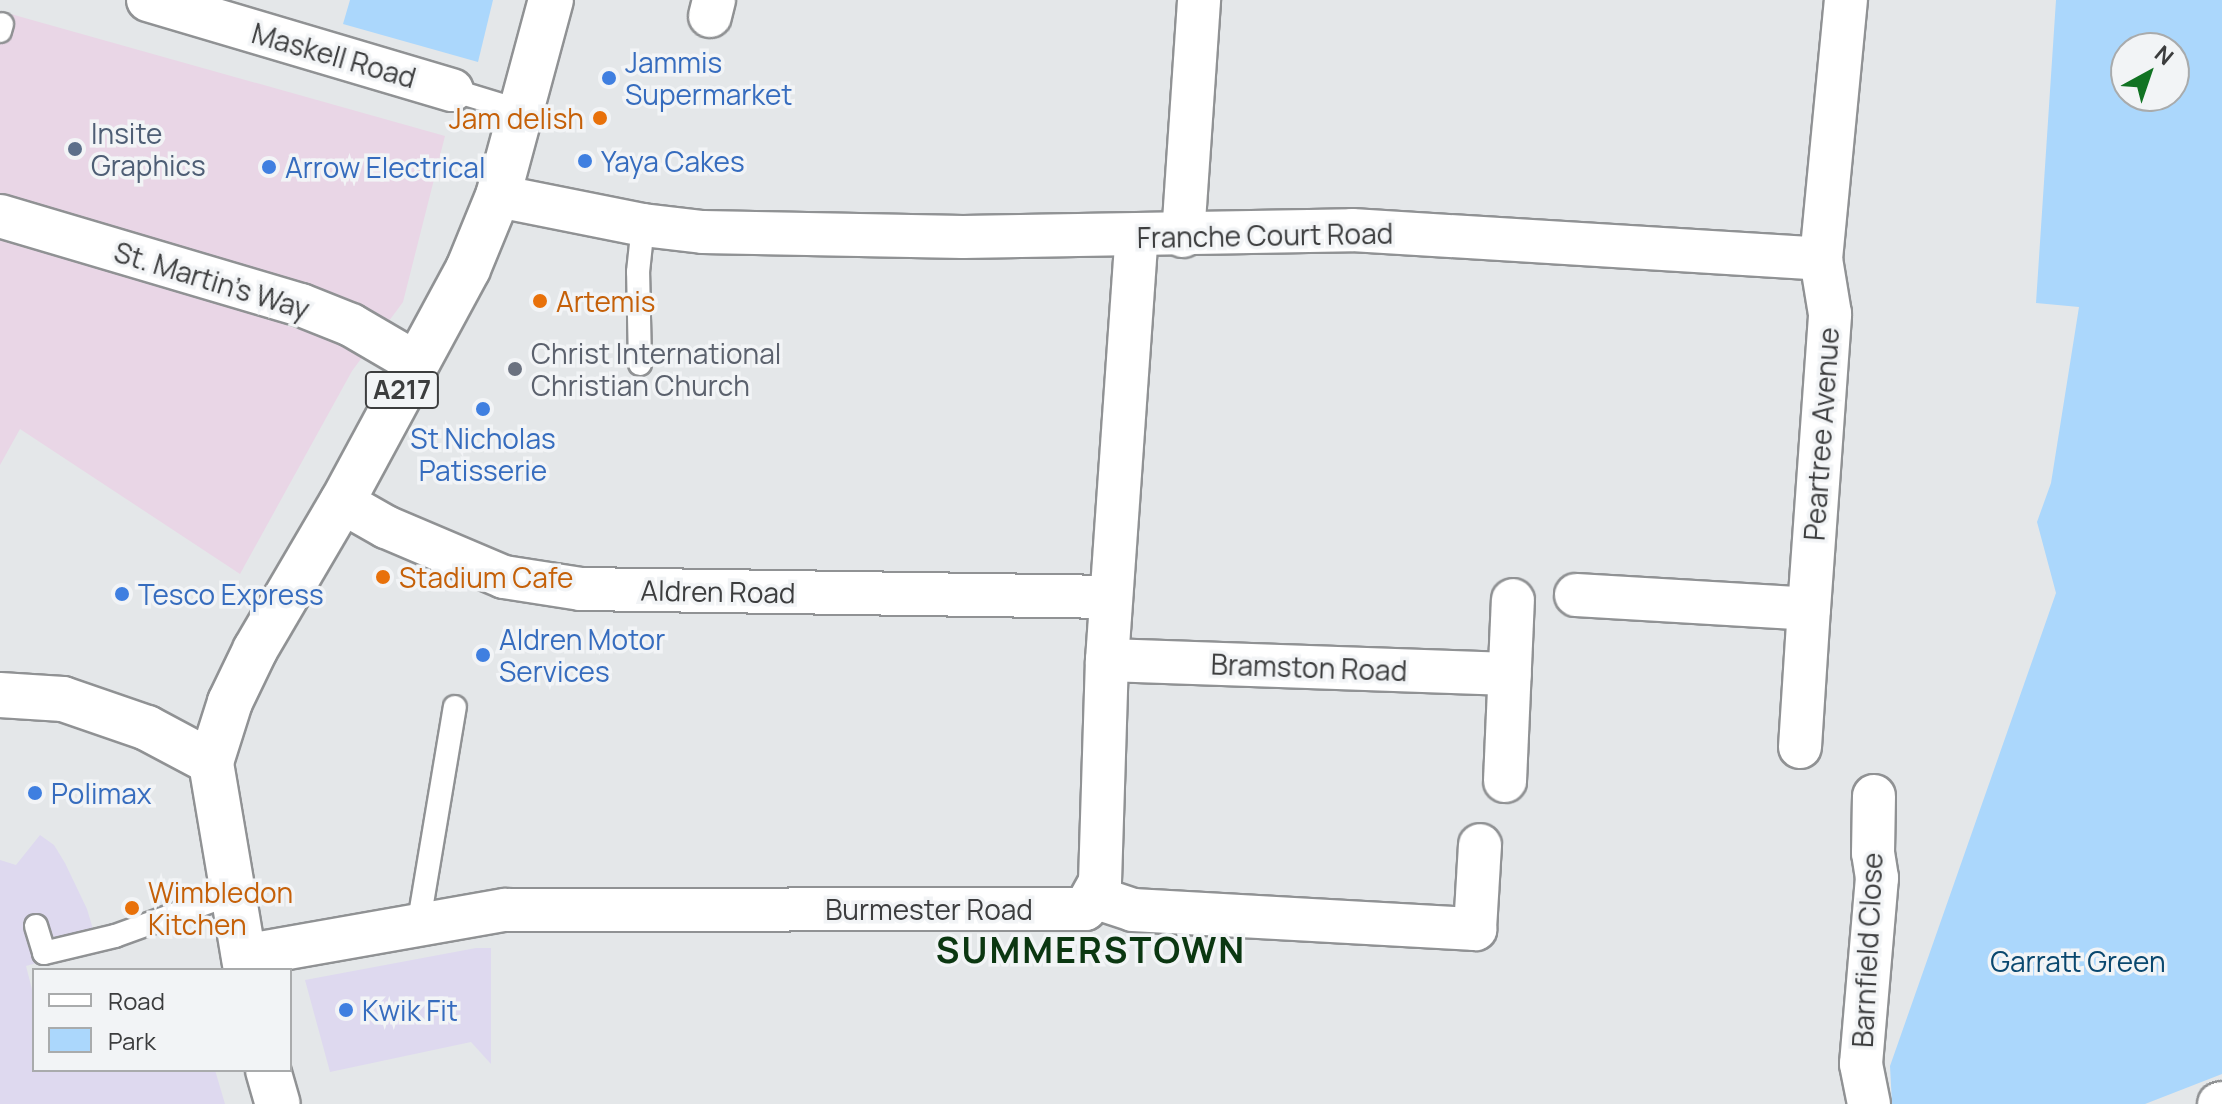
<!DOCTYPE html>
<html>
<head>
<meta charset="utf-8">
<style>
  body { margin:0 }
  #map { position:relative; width:2222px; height:1104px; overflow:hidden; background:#e4e7e9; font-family:Manrope,sans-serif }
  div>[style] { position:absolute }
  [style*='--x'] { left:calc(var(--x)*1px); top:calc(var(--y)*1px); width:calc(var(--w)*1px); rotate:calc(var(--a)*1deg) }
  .commercial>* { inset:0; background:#ded9ef }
  .industrial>* { inset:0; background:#e9d6e6 }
  .green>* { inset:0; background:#abd7fc }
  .roads { filter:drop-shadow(2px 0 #909294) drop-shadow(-2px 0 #909294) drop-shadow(0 2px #909294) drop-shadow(0 -2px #909294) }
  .lane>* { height:22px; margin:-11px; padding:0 11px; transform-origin:11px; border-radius:11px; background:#fff }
  .street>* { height:42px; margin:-21px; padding:0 21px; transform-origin:21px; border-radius:21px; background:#fff }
  .secondary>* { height:44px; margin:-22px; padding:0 22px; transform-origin:22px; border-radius:22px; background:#fff }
  .primary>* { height:44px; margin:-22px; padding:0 22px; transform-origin:22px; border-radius:22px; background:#fff }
  .dots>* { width:22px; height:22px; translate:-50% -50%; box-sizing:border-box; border:4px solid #f2f4f6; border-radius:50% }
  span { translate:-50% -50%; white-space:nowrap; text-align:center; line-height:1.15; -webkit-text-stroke:7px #f2f4f6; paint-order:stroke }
  .shield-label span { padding:2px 6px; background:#f2f4f6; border:2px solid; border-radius:6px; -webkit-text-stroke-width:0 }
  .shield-label { font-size:26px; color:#3c3d3e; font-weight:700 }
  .street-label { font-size:28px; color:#3c3d3e }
  .shop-label { font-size:28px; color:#366cbe }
  .left { translate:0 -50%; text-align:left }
  .food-label { font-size:28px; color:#c56008 }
  .right { translate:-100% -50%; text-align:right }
  .service-label { font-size:28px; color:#4e5e75 }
  .worship-label { font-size:28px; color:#5b616d }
  .park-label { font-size:28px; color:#0a486f }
  .district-label { font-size:36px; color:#0b3711; font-weight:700; letter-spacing:2px }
  .legend { position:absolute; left:32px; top:968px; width:260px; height:104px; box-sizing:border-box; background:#f2f4f6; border:2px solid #a9abac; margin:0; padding:10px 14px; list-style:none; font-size:24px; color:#3c3d3e }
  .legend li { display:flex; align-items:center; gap:16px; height:40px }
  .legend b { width:40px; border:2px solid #a9abac }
  .north { position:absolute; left:2110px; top:32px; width:80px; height:80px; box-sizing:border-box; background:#f2f4f6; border:2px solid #a9abac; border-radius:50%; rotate:40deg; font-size:22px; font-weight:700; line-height:32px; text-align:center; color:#3c3d3e }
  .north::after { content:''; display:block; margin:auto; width:28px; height:36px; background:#117323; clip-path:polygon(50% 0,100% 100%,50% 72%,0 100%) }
</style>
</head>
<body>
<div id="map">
  <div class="commercial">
    <i style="clip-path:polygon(40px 835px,54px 845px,65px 863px,87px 909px,98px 946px,26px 966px,34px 997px,34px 1070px,215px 1070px,225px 1104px,0 1104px,0 860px,16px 865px)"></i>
    <i style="clip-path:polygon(476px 948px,491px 948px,491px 1064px,471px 1042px,330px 1072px,305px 980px)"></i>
  </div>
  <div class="industrial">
    <i style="clip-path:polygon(0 11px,445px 136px,403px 302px,352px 371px,240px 574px,20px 429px,0 465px)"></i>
  </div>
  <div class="green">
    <i style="clip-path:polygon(350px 0,493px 0,478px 62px,343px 24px)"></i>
    <i style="clip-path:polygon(evenodd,2056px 0,2222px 0,2222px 1074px,2145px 1104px,1892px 1104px,1890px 1066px,2056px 593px,2037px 522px,2051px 483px,2079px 307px,2036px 303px,2056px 0,2174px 48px,2174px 96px,2126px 96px,2126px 48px,2174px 48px)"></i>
  </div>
  <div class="roads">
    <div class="lane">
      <i style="--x:0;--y:31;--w:7;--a:-74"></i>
      <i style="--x:452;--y:90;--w:72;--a:16.9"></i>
      <i style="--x:640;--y:364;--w:92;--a:-91.2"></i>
      <i style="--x:638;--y:272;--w:47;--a:-83.9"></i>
      <i style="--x:36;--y:926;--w:28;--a:73"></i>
      <i style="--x:44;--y:953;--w:73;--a:-13.5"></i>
      <i style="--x:115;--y:936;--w:123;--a:-19.9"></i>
      <i style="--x:418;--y:927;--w:223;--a:-80.5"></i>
    </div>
    <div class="street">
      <i style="--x:148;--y:0;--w:317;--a:16.5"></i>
      <i style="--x:710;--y:16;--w:16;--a:-76"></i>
      <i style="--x:498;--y:196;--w:148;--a:11.3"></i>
      <i style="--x:643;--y:225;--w:60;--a:6.7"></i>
      <i style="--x:703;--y:232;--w:260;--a:1.1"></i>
      <i style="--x:963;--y:237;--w:389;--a:-1"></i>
      <i style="--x:1352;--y:230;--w:470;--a:3.5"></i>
      <i style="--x:1821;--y:259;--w:260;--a:-84.5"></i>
      <i style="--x:0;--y:216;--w:314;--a:16.5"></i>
      <i style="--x:301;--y:305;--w:54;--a:21.8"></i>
      <i style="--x:351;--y:325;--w:75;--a:30.3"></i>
      <i style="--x:1183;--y:236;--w:237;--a:-86.1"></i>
      <i style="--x:342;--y:502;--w:51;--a:29.6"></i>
      <i style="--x:386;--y:527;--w:128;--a:23"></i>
      <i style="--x:504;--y:577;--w:78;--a:8.9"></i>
      <i style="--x:581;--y:589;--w:530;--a:0.86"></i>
      <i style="--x:1576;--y:595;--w:233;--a:3.4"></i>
      <i style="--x:1809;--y:609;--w:296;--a:-85.9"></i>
      <i style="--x:1830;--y:314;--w:56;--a:-99.3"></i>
      <i style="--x:1107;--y:660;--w:403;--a:2"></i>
      <i style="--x:1800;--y:747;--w:138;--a:-86.3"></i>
      <i style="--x:1505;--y:781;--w:181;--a:-87.5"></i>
      <i style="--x:1094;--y:897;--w:41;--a:18.4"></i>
      <i style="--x:1133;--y:910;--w:343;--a:3.2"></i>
      <i style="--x:1475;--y:929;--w:84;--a:-86.6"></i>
      <i style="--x:243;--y:956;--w:266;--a:-10"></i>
      <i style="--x:505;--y:910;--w:580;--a:-0.1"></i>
      <i style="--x:1085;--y:909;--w:31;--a:-61"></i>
      <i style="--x:1100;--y:882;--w:222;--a:-88.2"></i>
      <i style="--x:1107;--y:660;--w:425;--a:-86"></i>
      <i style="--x:1869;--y:1104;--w:41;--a:-101.3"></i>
      <i style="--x:1861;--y:1064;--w:187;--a:-85.1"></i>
      <i style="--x:1877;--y:878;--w:25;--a:-99"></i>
      <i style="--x:1873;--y:853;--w:57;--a:-89"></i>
      <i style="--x:2219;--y:1104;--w:3;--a:-18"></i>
    </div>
    <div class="secondary">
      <i style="--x:0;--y:695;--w:63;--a:3.6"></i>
      <i style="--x:63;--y:699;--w:89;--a:19"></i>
      <i style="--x:147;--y:728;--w:72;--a:28"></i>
    </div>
    <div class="primary">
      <i style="--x:246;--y:970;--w:211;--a:-99.6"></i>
      <i style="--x:211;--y:762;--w:63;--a:-72.4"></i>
      <i style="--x:230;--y:702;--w:58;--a:-64.3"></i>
      <i style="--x:255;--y:650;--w:172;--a:-59.6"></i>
      <i style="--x:342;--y:502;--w:265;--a:-61.6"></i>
      <i style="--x:468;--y:269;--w:79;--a:-67.7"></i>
      <i style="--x:498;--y:196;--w:203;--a:-74.9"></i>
      <i style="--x:268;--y:1070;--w:35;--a:74"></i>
    </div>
  </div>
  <div class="dots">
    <i style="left:609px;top:78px;background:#3f7fe0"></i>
    <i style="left:600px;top:118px;background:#e8710a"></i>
    <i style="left:75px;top:149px;background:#5c6f8a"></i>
    <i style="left:585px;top:161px;background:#3f7fe0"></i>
    <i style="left:269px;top:167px;background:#3f7fe0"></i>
    <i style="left:540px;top:301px;background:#e8710a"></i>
    <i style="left:515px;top:369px;background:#6b7280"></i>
    <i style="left:483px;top:409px;background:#3f7fe0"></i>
    <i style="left:383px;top:577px;background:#e8710a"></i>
    <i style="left:122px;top:594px;background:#3f7fe0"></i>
    <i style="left:483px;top:655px;background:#3f7fe0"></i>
    <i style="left:35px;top:793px;background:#3f7fe0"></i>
    <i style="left:132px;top:908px;background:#e8710a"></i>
    <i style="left:346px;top:1010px;background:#3f7fe0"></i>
  </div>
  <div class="shield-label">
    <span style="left:402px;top:390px">A217</span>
  </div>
  <div class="street-label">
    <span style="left:334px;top:55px;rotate:16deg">Maskell Road</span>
    <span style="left:1265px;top:235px;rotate:-1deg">Franche Court Road</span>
    <span style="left:212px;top:280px;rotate:17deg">St. Martin's Way</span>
    <span style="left:1821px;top:434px;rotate:-86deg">Peartree Avenue</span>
    <span style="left:718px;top:591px;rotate:1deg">Aldren Road</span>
    <span style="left:1309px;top:667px;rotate:2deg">Bramston Road</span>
    <span style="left:929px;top:909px">Burmester Road</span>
    <span style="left:1867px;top:950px;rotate:-87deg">Barnfield Close</span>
  </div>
  <div class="shop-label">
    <span class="left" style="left:625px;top:78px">Jammis<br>Supermarket</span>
    <span class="left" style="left:601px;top:161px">Yaya Cakes</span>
    <span class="left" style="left:285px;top:167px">Arrow Electrical</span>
    <span style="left:483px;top:454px">St Nicholas<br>Patisserie</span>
    <span class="left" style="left:138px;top:594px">Tesco Express</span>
    <span class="left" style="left:499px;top:655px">Aldren Motor<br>Services</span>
    <span class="left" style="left:51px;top:793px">Polimax</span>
    <span class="left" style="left:362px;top:1010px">Kwik Fit</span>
  </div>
  <div class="food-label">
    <span class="right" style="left:584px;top:118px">Jam delish</span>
    <span class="left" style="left:556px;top:301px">Artemis</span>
    <span class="left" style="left:399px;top:577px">Stadium Cafe</span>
    <span class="left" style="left:148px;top:908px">Wimbledon<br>Kitchen</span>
  </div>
  <div class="service-label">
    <span class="left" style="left:91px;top:149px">Insite<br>Graphics</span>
  </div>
  <div class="worship-label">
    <span class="left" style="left:531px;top:369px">Christ International<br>Christian Church</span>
  </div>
  <div class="park-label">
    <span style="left:2078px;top:961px">Garratt Green</span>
  </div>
  <div class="district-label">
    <span style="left:1091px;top:950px">SUMMERSTOWN</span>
  </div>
  <ul class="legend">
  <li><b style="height:10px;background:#fff"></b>Road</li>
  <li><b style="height:22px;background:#abd7fc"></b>Park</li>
  </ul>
  <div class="north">N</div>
</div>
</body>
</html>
